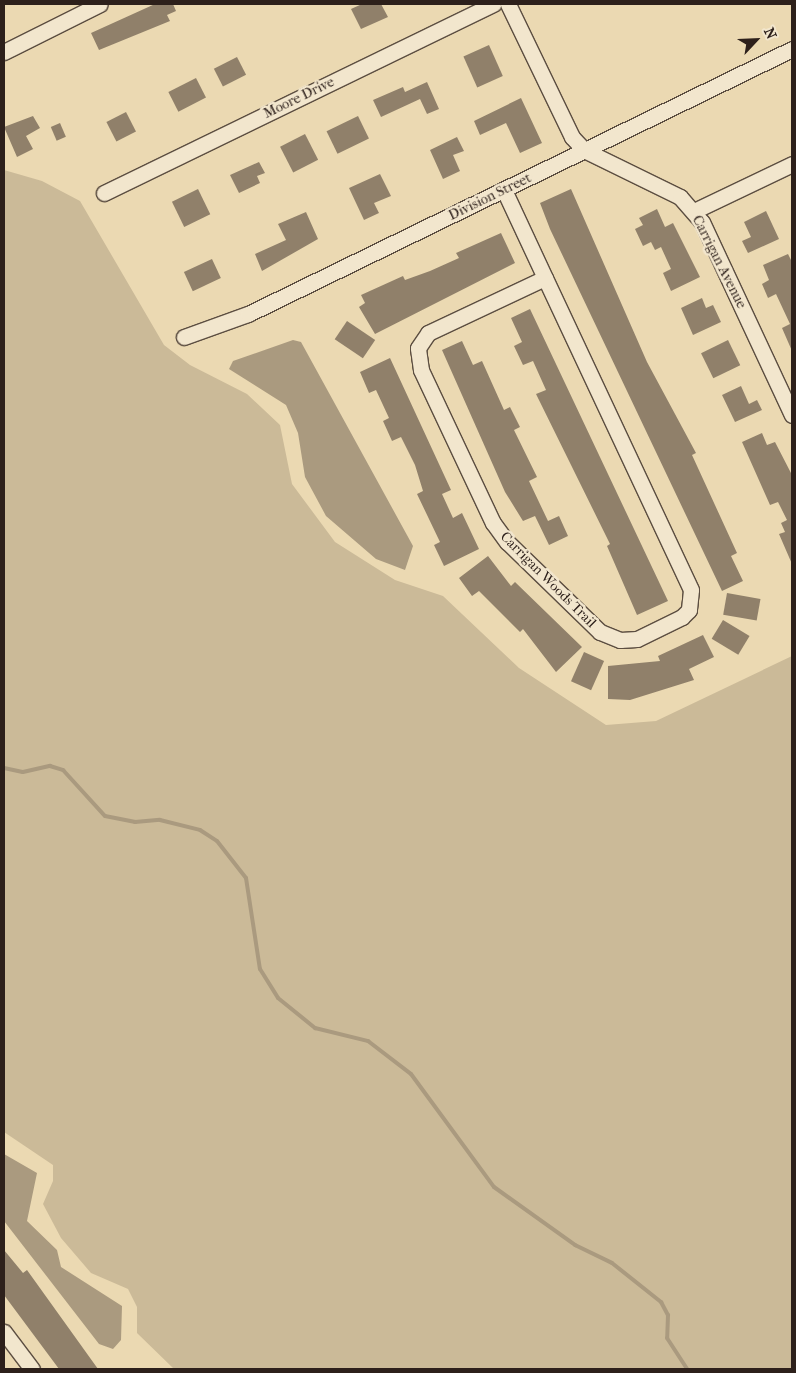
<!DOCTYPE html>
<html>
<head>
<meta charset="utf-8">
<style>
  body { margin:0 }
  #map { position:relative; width:796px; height:1373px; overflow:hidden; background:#ebd9b2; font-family:"IM FELL French Canon",serif }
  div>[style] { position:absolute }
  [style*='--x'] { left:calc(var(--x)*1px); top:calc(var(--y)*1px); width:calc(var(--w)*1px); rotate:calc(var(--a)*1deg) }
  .green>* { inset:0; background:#cbba98 }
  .water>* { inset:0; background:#aa9a7f }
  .stream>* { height:4px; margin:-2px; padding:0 2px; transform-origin:2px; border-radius:2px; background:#aa9a7f }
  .building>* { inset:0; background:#90806a; transform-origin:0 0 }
  .roads { filter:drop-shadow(1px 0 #5c4e41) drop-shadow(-1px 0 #5c4e41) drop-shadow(0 1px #5c4e41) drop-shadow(0 -1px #5c4e41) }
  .minor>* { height:15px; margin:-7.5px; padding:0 7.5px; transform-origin:7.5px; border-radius:7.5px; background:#f2e6cd }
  span { translate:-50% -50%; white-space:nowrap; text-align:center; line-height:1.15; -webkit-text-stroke:5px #f2e6cd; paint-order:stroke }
  .street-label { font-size:14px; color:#2d201b }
  .frame { position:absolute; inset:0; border:5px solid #2d201b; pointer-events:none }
  .north { position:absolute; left:731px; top:15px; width:50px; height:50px; -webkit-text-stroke:4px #f2e6cd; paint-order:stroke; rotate:65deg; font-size:14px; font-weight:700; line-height:20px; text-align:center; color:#2d201b }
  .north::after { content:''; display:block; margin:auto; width:18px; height:22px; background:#2d201b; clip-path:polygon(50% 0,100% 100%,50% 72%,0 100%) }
</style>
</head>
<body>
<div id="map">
  <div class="green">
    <i style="clip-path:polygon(4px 170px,42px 181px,80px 201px,164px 345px,190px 365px,247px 394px,280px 425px,292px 484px,335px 542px,395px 580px,443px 596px,519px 668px,606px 725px,656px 721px,792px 656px,792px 1369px,174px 1369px,137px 1333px,137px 1307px,128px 1289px,91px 1273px,61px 1238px,43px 1204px,53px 1181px,53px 1165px,4px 1132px)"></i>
  </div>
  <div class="water">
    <i style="clip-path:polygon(293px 340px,301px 342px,413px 546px,405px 570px,376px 559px,326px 516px,305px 477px,298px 433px,286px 405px,229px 369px,233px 361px)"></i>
    <i style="clip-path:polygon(4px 1154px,37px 1173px,27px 1221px,57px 1250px,61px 1267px,122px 1306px,121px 1340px,113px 1349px,99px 1344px,4px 1221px)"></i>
  </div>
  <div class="stream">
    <i style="--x:4;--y:768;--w:19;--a:12"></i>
    <i style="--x:23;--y:772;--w:28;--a:-13"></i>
    <i style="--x:50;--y:766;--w:14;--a:17"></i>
    <i style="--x:63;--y:770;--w:62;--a:47.6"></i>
    <i style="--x:105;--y:816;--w:31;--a:11"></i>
    <i style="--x:135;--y:822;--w:25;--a:-5"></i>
    <i style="--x:160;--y:820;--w:41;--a:14"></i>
    <i style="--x:200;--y:830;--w:20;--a:33"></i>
    <i style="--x:217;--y:841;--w:47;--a:51.9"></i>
    <i style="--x:246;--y:878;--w:92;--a:81.3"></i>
    <i style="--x:260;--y:969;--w:34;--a:58"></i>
    <i style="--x:278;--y:998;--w:48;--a:39"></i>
    <i style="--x:315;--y:1028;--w:55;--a:13.8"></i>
    <i style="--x:368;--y:1041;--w:54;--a:37.5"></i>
    <i style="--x:411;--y:1074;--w:140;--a:53.7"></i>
    <i style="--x:494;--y:1187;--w:100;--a:35.6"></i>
    <i style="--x:575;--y:1245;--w:41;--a:25.9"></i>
    <i style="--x:612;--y:1263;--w:63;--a:38.5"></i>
    <i style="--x:661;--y:1302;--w:15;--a:62"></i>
    <i style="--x:668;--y:1315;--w:23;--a:92"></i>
    <i style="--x:667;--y:1338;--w:37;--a:57"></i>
  </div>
  <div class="building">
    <i style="clip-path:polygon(155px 4px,173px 4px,176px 11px,167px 15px,170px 21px,99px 50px,91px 33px)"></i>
    <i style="clip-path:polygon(362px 4px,381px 4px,388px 17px,361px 29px,351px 9px)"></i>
    <i style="left:489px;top:45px;width:34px;height:28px;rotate:66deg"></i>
    <i style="left:237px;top:57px;width:20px;height:26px;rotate:63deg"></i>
    <i style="left:196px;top:78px;width:22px;height:31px;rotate:63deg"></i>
    <i style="clip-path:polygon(427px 82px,439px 109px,427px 114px,420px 99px,381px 117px,373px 100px,403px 87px,405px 92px)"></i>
    <i style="clip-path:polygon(521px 98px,542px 143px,520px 153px,506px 123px,480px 135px,474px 121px)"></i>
    <i style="left:126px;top:112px;width:22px;height:22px;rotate:63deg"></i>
    <i style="clip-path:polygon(33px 116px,40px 128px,26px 136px,33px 149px,17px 157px,4px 127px)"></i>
    <i style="left:358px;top:116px;width:25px;height:35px;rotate:64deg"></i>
    <i style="left:60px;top:123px;width:15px;height:10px;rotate:67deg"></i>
    <i style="left:305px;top:134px;width:29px;height:28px;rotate:63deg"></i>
    <i style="clip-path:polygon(457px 137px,464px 151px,453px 155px,460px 171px,443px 179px,430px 150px)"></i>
    <i style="clip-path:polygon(259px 162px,265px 173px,257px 176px,260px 183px,239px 193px,230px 175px)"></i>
    <i style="clip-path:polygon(380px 174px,391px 196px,374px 203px,379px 213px,364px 220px,349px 188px)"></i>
    <i style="left:198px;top:189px;width:28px;height:29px;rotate:64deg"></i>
    <i style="clip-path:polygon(571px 189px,647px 362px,696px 453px,692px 455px,737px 553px,731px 556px,743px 581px,722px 591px,550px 229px,540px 203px)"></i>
    <i style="clip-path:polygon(657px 209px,665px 227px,673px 223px,700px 277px,671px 291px,663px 273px,671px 269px,661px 247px,655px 250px,651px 242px,643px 246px,635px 229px,643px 225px,639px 218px)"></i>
    <i style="clip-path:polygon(766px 211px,779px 239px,748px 253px,742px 241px,751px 237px,744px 222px)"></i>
    <i style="clip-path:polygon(306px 212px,318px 239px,262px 271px,255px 254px,286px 240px,278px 224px)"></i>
    <i style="clip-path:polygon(501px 233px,515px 263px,375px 334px,359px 307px,365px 303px,361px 295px,403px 276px,405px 280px,430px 271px,459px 258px,456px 253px)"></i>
    <i style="clip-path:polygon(788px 254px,792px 262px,792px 351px,782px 328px,790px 324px,776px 294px,768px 298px,762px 284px,769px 280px,763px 265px)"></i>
    <i style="left:212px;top:259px;width:21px;height:31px;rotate:65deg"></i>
    <i style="clip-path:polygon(702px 298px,706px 308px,713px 305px,721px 322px,693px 335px,681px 308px)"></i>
    <i style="clip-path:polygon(530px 309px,668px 601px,637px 615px,607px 546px,610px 544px,536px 394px,546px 390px,533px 361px,523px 365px,514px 346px,522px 342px,511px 318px)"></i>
    <i style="left:347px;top:321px;width:34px;height:22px;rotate:34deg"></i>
    <i style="left:728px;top:340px;width:28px;height:30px;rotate:64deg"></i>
    <i style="clip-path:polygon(462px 341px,473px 365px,482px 361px,504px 410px,510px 407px,520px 427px,514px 430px,537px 477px,529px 481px,548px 521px,559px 516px,568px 536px,549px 545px,535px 516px,523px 521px,505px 492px,442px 350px)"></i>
    <i style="clip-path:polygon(390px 358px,451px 490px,442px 494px,453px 518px,462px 513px,479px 549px,444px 566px,434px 545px,440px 542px,417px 494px,423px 491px,415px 465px,401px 437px,392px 441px,383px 421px,389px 418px,376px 390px,369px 393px,360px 372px)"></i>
    <i style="clip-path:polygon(741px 386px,749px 404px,757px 400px,762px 410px,735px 422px,722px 395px)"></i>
    <i style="clip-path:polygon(762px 433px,767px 445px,775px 442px,792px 475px,792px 564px,779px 534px,785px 532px,781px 523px,787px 520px,778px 502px,770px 505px,742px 442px)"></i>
    <i style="clip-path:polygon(488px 556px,511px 586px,515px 582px,582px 647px,556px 672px,523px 629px,520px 632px,479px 591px,472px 596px,459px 578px)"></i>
    <i style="left:727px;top:593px;width:34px;height:22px;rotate:10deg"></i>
    <i style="left:723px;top:620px;width:31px;height:22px;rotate:31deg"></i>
    <i style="clip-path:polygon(703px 635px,714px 657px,689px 669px,694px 680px,630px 700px,608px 699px,608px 666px,660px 661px,658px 656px)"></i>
    <i style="left:584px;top:652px;width:22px;height:32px;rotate:24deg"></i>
    <i style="clip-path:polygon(4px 1250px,23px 1273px,27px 1270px,98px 1369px,59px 1369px,4px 1295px)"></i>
  </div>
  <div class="roads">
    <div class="minor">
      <i style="--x:508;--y:4;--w:148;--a:64.3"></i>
      <i style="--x:572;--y:137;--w:18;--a:47"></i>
      <i style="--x:584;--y:150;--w:107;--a:26.1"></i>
      <i style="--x:680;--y:197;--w:33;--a:49"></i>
      <i style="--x:702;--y:222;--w:213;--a:65"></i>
      <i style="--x:4;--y:52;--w:107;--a:-26.6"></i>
      <i style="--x:504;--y:190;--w:97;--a:65"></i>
      <i style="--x:104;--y:193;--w:433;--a:-25.9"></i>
      <i style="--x:694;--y:211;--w:109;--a:-25.6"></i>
      <i style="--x:545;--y:278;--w:344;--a:64.9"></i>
      <i style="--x:691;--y:590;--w:20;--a:96"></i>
      <i style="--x:689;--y:610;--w:10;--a:135"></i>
      <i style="--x:682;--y:617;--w:50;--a:153.9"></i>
      <i style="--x:637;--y:639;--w:17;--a:177"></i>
      <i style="--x:620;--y:640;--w:22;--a:-158"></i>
      <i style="--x:600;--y:632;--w:129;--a:-135.9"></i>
      <i style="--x:507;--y:542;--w:24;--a:-126"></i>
      <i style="--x:493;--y:523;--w:169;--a:-115.2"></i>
      <i style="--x:421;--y:370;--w:22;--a:-98"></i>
      <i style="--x:418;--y:348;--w:18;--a:-56"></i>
      <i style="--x:428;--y:333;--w:129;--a:-25.2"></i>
      <i style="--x:184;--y:337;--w:68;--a:-19.8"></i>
      <i style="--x:248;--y:314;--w:605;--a:-25.97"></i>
      <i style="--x:4;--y:1332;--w:46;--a:52.9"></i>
    </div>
  </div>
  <div class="street-label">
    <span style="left:299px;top:98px;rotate:-26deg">Moore Drive</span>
    <span style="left:490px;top:197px;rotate:-26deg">Division Street</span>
    <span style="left:719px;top:262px;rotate:63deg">Carrigan Avenue</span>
    <span style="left:548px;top:580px;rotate:45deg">Carrigan Woods Trail</span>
  </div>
  <div class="frame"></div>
  <div class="north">N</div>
</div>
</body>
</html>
